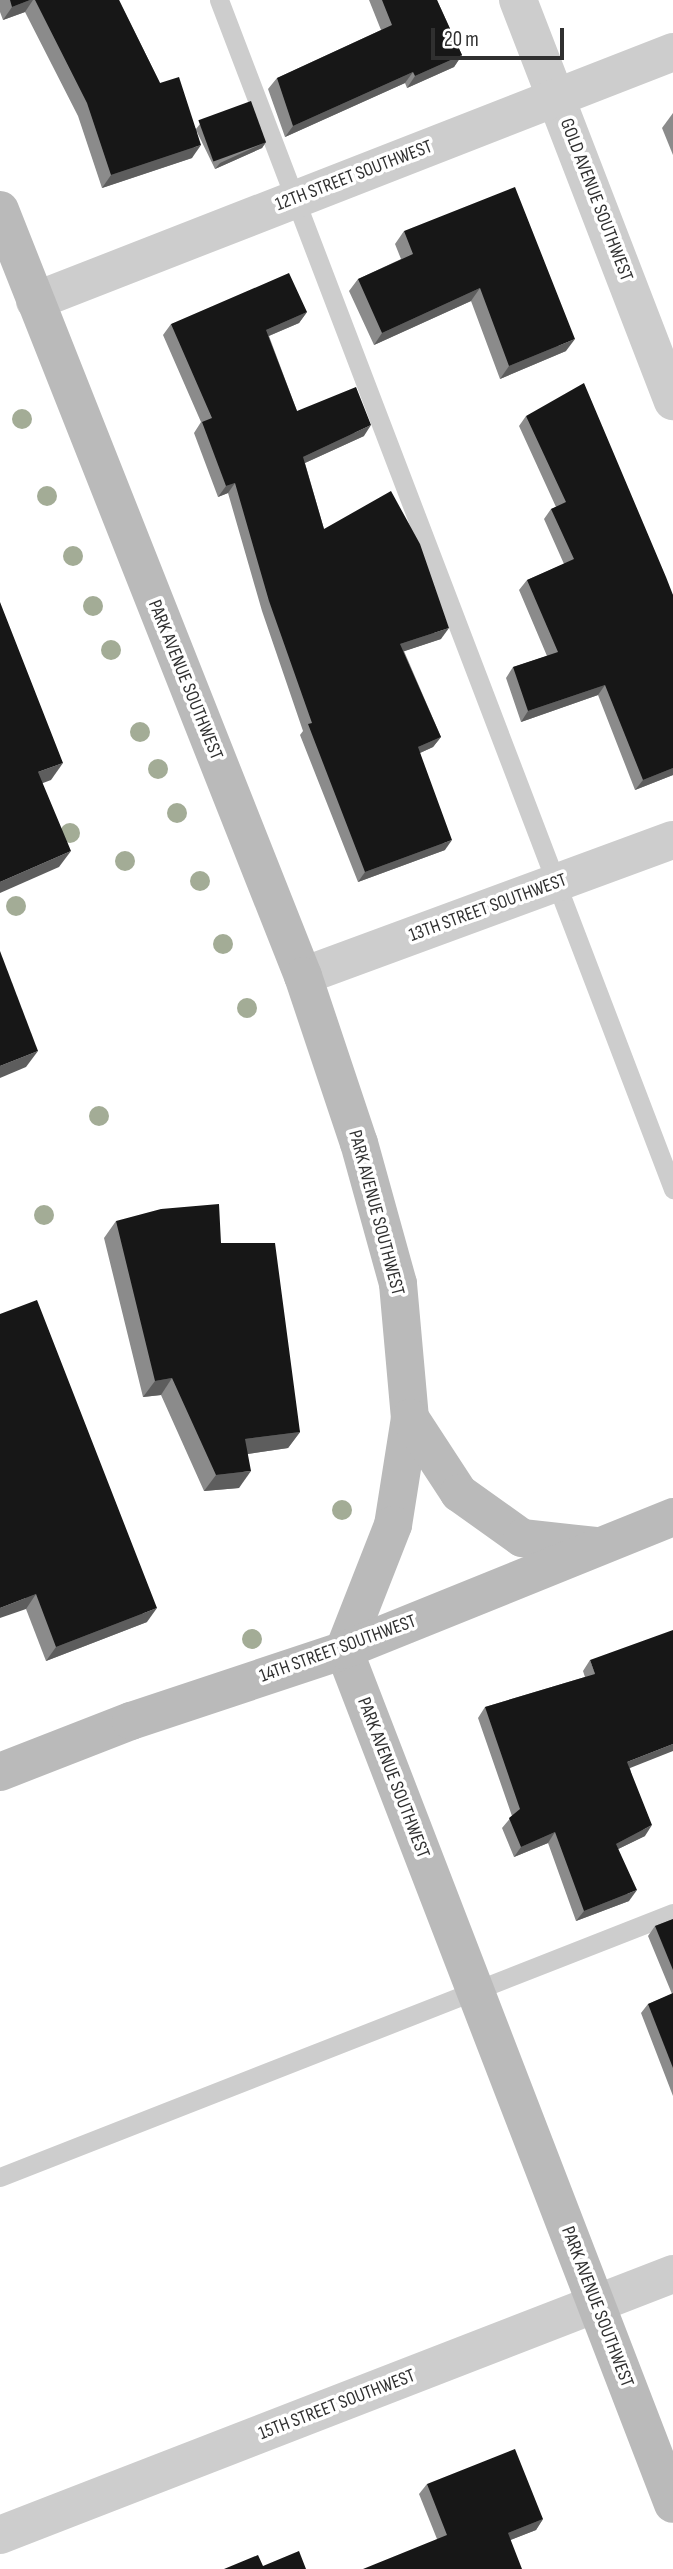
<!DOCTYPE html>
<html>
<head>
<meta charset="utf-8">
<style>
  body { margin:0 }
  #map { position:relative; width:673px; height:2569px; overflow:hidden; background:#fff; font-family:"Sofia Sans Condensed",sans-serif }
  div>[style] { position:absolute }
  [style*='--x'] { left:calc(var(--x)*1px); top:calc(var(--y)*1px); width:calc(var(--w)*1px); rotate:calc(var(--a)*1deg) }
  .lane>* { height:19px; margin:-9.5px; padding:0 9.5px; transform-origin:9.5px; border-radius:9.5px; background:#cdcdcd }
  .street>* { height:38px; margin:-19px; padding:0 19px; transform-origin:19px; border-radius:19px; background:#cdcdcd }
  .secondary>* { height:38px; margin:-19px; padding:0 19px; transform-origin:19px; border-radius:19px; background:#bababa }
  .trees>* { width:20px; height:20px; margin:-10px; border-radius:50%; background:#a3ac96 }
  .wall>* { inset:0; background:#8b8b8b }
  .shaded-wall>* { inset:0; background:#5d5d5d }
  .building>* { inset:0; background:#171717; transform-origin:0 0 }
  span { translate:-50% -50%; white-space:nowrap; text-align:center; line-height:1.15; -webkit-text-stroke:7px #fff; paint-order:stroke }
  .street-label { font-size:19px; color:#303030 }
  .scale { position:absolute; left:431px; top:28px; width:133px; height:32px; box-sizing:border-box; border:4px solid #303030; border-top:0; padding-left:9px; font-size:21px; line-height:24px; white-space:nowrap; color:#303030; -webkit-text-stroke:5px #fff; paint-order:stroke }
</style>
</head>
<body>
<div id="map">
  <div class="lane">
    <i style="--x:219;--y:0;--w:1273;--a:69.1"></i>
    <i style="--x:0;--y:2177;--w:723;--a:-21.42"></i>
  </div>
  <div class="street">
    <i style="--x:518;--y:0;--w:430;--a:68.9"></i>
    <i style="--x:35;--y:301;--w:685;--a:-21.32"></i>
    <i style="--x:303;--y:976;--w:394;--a:-20.2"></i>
    <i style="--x:0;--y:2535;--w:722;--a:-21.2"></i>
  </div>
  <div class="secondary">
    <i style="--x:0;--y:210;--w:824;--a:68.42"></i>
    <i style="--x:303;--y:976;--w:176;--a:71.5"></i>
    <i style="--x:359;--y:1143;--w:146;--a:74.5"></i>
    <i style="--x:398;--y:1284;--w:135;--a:84.9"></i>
    <i style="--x:410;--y:1418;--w:108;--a:99"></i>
    <i style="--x:393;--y:1525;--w:134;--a:111.4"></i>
    <i style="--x:344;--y:1650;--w:915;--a:68.93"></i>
    <i style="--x:410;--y:1418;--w:90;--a:56.8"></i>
    <i style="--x:459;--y:1493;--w:77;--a:35.5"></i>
    <i style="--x:522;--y:1538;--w:74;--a:6.2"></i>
    <i style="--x:0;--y:1772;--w:141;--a:-21.3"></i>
    <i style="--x:131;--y:1721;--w:225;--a:-18.4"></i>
    <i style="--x:344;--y:1650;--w:355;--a:-22"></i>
  </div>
  <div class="trees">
    <i style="left:22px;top:419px"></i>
    <i style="left:47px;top:496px"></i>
    <i style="left:73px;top:556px"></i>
    <i style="left:93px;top:606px"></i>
    <i style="left:111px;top:650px"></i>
    <i style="left:140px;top:732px"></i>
    <i style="left:158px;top:769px"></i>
    <i style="left:177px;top:813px"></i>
    <i style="left:70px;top:833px"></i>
    <i style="left:125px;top:861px"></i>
    <i style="left:200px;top:881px"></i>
    <i style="left:16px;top:906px"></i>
    <i style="left:223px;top:944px"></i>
    <i style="left:247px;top:1008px"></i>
    <i style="left:99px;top:1116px"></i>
    <i style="left:44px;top:1215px"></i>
    <i style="left:342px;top:1510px"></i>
    <i style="left:252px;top:1639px"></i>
  </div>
  <div class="wall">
    <i style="clip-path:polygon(0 0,119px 0,160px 83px,196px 129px,200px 124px,266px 142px,262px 148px,215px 169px,197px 132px,192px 158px,102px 188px,78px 116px,25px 12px,3px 20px,0 12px)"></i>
    <i style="clip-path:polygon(369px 0,437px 0,462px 55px,454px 67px,407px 88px,405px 83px,285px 137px,268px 89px,277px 78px,381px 30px)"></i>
    <i style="clip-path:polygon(673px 113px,673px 155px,662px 128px)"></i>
    <i style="clip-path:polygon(404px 231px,566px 351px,500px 379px,471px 301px,374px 345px,349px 291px,358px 279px,401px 259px,395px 244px)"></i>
    <i style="clip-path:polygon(307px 312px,299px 323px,269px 336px,297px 411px,364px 436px,305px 463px,324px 529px,441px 639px,404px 651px,441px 737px,433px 747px,420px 753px,445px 850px,358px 882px,300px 735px,303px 731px,262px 611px,228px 493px,218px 497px,194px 433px,201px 422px,163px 335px,171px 324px)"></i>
    <i style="clip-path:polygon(526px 416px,673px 595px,673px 775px,635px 790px,598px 695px,521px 722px,506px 678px,513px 667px,547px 656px,519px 590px,527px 580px,564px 564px,544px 519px,551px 509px,556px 507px,519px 426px)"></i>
    <i style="clip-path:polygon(116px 1221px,221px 1243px,300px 1432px,288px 1448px,248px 1454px,239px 1488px,204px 1491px,161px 1395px,143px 1397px,104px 1238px)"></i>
    <i style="clip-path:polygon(0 1314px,147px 1622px,46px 1661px,26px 1609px)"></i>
    <i style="clip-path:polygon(590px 1660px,630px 1768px,645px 1836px,618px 1849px,629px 1901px,576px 1921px,548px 1843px,514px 1857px,502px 1828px,512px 1816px,478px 1718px,485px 1707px,585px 1677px,583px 1671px)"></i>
    <i style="clip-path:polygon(673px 1919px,673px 2096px,641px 2013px,648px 2004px,672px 1994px,648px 1936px,655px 1926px)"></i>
    <i style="clip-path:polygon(427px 2484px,543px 2519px,536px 2530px,510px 2540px,437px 2539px,419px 2494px)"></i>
  </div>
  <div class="shaded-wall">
    <i style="clip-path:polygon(30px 0,33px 0,25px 12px,3px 20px,12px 7px)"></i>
    <i style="clip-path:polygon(462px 55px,454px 67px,407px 88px,415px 76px)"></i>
    <i style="clip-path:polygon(413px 72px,405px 83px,285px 137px,293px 126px)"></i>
    <i style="clip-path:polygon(266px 142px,262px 148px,215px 169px,220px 163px)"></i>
    <i style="clip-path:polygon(201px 145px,192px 158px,102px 188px,111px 175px)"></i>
    <i style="clip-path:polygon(480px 288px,471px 301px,374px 345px,382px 333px)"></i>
    <i style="clip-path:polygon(307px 312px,299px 323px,259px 340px,266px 330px)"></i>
    <i style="clip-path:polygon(575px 339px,566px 351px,500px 379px,509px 366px)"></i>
    <i style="clip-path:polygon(371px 425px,364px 436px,296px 467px,303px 457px)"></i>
    <i style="clip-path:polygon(235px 483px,228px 493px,218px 497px,226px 486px)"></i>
    <i style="clip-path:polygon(449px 628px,441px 639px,393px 655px,400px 644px)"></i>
    <i style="clip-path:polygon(605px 685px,598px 695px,521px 722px,528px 711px)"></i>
    <i style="clip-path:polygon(441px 737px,433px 747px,411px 757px,418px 747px)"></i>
    <i style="clip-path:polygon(63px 763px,51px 780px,27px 789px,38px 772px)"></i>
    <i style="clip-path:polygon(673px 768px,673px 775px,635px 790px,643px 780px)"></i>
    <i style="clip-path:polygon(452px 840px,445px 850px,358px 882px,365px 872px)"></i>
    <i style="clip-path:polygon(71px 851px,59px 867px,0 893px,0 882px)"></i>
    <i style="clip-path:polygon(38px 1051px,26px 1067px,0 1078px,0 1066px)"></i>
    <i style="clip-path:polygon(172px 1378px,161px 1395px,143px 1397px,155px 1381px)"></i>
    <i style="clip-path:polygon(300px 1432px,288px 1448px,233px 1456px,245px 1439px)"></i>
    <i style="clip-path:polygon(251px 1471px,239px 1488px,204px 1491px,216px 1475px)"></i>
    <i style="clip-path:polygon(36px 1594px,26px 1609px,0 1618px,0 1608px)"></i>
    <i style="clip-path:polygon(157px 1608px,147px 1622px,46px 1661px,56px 1647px)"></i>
    <i style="clip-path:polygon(673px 1744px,673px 1751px,620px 1772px,627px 1762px)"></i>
    <i style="clip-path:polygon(652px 1825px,645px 1836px,608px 1854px,616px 1844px)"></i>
    <i style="clip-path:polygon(555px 1832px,548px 1843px,514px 1857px,521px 1847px)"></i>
    <i style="clip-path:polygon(637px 1890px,629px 1901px,576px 1921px,584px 1911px)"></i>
    <i style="clip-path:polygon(543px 2519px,536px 2530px,500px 2544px,508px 2533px)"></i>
  </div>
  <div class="building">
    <i style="clip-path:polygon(10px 0,30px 0,12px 7px)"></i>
    <i style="clip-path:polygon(35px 0,119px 0,160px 83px,179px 77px,201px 145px,111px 175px,87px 103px)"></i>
    <i style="clip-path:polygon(382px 0,437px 0,462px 55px,415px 76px,413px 72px,293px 126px,277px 78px,392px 25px)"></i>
    <i style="left:251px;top:101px;width:44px;height:56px;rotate:70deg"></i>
    <i style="clip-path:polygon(515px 187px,575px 339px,509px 366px,480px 288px,382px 333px,358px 279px,413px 254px,404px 231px)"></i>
    <i style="clip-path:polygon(289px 273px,307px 312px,266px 330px,297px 411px,356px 387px,371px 425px,303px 457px,324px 529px,391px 491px,420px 544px,449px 628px,400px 644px,441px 737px,418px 747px,452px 840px,365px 872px,308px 724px,312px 723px,269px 601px,235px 483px,226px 486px,202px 422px,212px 418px,171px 324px)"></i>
    <i style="clip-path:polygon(584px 383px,666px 577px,673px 595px,673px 768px,643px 780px,605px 685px,528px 711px,513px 667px,558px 652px,527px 580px,574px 559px,551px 509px,566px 502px,526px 416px)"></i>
    <i style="clip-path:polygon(0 602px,63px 763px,38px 772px,71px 851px,0 882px)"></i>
    <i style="clip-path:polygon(0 951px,38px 1051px,0 1066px)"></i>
    <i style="clip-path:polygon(219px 1204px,221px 1243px,275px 1243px,300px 1432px,245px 1439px,251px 1471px,216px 1475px,172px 1378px,155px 1381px,116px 1221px,161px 1209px)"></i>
    <i style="clip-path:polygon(37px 1300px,157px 1608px,56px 1647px,36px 1594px,0 1608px,0 1314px)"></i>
    <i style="clip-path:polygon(673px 1630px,673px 1744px,627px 1762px,652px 1825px,616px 1844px,637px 1890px,584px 1911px,555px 1832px,521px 1847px,509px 1818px,520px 1809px,485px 1707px,595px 1674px,590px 1660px)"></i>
    <i style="clip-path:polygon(673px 1919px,673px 1970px,655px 1926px)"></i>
    <i style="clip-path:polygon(673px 1993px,673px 2068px,648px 2004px)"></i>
    <i style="clip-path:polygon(515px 2449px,543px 2519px,508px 2533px,522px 2569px,363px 2569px,447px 2535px,427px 2484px)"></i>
    <i style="clip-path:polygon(299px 2551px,306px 2569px,224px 2569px,258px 2555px,263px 2566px)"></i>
  </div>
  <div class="street-label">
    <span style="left:354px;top:176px;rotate:-21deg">12TH STREET SOUTHWEST</span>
    <span style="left:596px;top:200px;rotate:69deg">GOLD AVENUE SOUTHWEST</span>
    <span style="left:185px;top:680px;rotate:68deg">PARK AVENUE SOUTHWEST</span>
    <span style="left:488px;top:908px;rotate:-20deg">13TH STREET SOUTHWEST</span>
    <span style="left:376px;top:1213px;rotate:75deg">PARK AVENUE SOUTHWEST</span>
    <span style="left:338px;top:1649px;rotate:-20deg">14TH STREET SOUTHWEST</span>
    <span style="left:393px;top:1778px;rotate:69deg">PARK AVENUE SOUTHWEST</span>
    <span style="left:597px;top:2307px;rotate:69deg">PARK AVENUE SOUTHWEST</span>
    <span style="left:337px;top:2405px;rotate:-21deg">15TH STREET SOUTHWEST</span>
  </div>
  <div class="scale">20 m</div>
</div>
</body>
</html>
